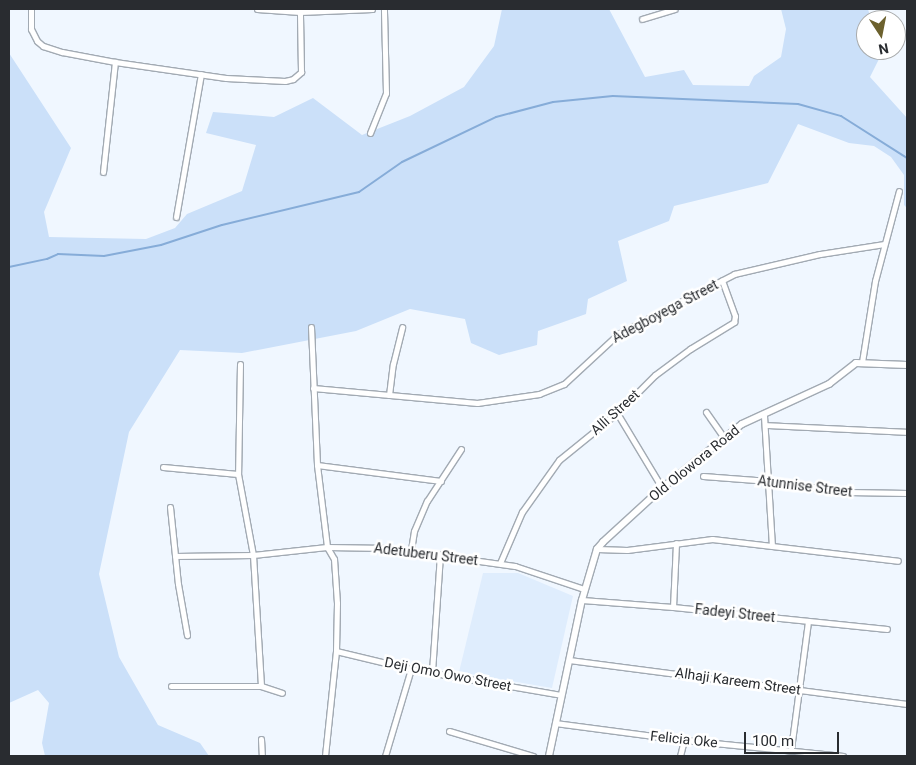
<!DOCTYPE html>
<html>
<head>
<meta charset="utf-8">
<style>
  body { margin:0 }
  #map { position:relative; width:916px; height:765px; overflow:hidden; background:#f0f7ff; font-family:Roboto,sans-serif }
  div>[style] { position:absolute }
  [style*='--x'] { left:calc(var(--x)*1px); top:calc(var(--y)*1px); width:calc(var(--w)*1px); rotate:calc(var(--a)*1deg) }
  .built>* { inset:0; background:#dfedfd }
  .green>* { inset:0; background:#cbe0f9 }
  .stream>* { height:2px; margin:-1px; padding:0 1px; transform-origin:1px; border-radius:1px; background:#86acd8 }
  .roads { filter:drop-shadow(1px 0 #a2aab3) drop-shadow(-1px 0 #a2aab3) drop-shadow(0 1px #a2aab3) drop-shadow(0 -1px #a2aab3) }
  .minor>* { height:5px; margin:-2.5px; padding:0 2.5px; transform-origin:2.5px; border-radius:2.5px; background:#fff }
  .tertiary>* { height:6px; margin:-3px; padding:0 3px; transform-origin:3px; border-radius:3px; background:#fff }
  span { translate:-50% -50%; white-space:nowrap; text-align:center; line-height:1.15; -webkit-text-stroke:5px #fff; paint-order:stroke }
  .street-label { font-size:14px; color:#292c30 }
  .frame { position:absolute; inset:0; border:10px solid #292c30; pointer-events:none }
  .north { position:absolute; left:856px; top:10px; width:50px; height:50px; box-sizing:border-box; background:#fff; border:1px solid #a9abac; border-radius:50%; rotate:169deg; font-size:14px; font-weight:700; line-height:20px; text-align:center; color:#292c30 }
  .north::after { content:''; display:block; margin:auto; width:18px; height:22px; background:#6c612e; clip-path:polygon(50% 0,100% 100%,50% 72%,0 100%) }
  .scale { position:absolute; left:744px; top:732px; width:95px; height:22px; box-sizing:border-box; border:2px solid #292c30; border-top:0; padding-left:6px; font-size:15px; line-height:18px; white-space:nowrap; color:#292c30; -webkit-text-stroke:4px #fff; paint-order:stroke }
</style>
</head>
<body>
<div id="map">
  <div class="built">
    <i style="clip-path:polygon(483px 573px,518px 573px,573px 596px,552px 688px,459px 672px)"></i>
  </div>
  <div class="green">
    <i style="clip-path:polygon(502px 9px,609px 9px,645px 77px,684px 70px,693px 85px,749px 86px,754px 76px,781px 57px,786px 29px,781px 9px,868px 9px,871px 20px,866px 20px,866px 50px,878px 50px,880px 57px,870px 77px,907px 118px,907px 208px,904px 205px,904px 175px,891px 157px,874px 146px,849px 143px,798px 124px,768px 183px,674px 206px,669px 221px,618px 241px,627px 281px,588px 299px,586px 314px,538px 331px,537px 345px,499px 355px,471px 343px,465px 319px,410px 309px,356px 331px,242px 353px,180px 350px,129px 432px,99px 574px,119px 657px,158px 725px,200px 743px,209px 756px,45px 756px,42px 743px,49px 703px,38px 690px,9px 703px,9px 53px,71px 148px,44px 212px,49px 237px,146px 239px,175px 228px,187px 214px,242px 191px,256px 145px,206px 133px,213px 112px,274px 117px,313px 98px,362px 135px,410px 116px,464px 87px,494px 46px)"></i>
  </div>
  <div class="stream">
    <i style="--x:9;--y:267;--w:39;--a:-12"></i>
    <i style="--x:47;--y:259;--w:12;--a:-24"></i>
    <i style="--x:58;--y:254;--w:46;--a:2.5"></i>
    <i style="--x:104;--y:256;--w:58;--a:-10.9"></i>
    <i style="--x:161;--y:245;--w:64;--a:-18.2"></i>
    <i style="--x:222;--y:225;--w:141;--a:-13.5"></i>
    <i style="--x:359;--y:192;--w:52;--a:-34.9"></i>
    <i style="--x:402;--y:162;--w:104;--a:-25.6"></i>
    <i style="--x:496;--y:117;--w:59;--a:-14.7"></i>
    <i style="--x:553;--y:102;--w:60;--a:-5.7"></i>
    <i style="--x:613;--y:96;--w:185;--a:2.5"></i>
    <i style="--x:798;--y:104;--w:45;--a:15.6"></i>
    <i style="--x:841;--y:116;--w:78;--a:32.5"></i>
  </div>
  <div class="roads">
    <div class="minor">
      <i style="--x:31;--y:9;--w:20;--a:90"></i>
      <i style="--x:31;--y:29;--w:13;--a:63"></i>
      <i style="--x:37;--y:41;--w:8;--a:40"></i>
      <i style="--x:43;--y:46;--w:20;--a:18"></i>
      <i style="--x:62;--y:52;--w:54;--a:10.7"></i>
      <i style="--x:115;--y:62;--w:112;--a:8.2"></i>
      <i style="--x:226;--y:78;--w:59;--a:2.9"></i>
      <i style="--x:285;--y:81;--w:8;--a:-14"></i>
      <i style="--x:293;--y:79;--w:11;--a:-41"></i>
      <i style="--x:301;--y:72;--w:60;--a:-91"></i>
      <i style="--x:257;--y:9;--w:43;--a:4"></i>
      <i style="--x:300;--y:12;--w:72;--a:-2.4"></i>
      <i style="--x:642;--y:19;--w:34;--a:-17"></i>
      <i style="--x:370;--y:133;--w:43;--a:-68.2"></i>
      <i style="--x:386;--y:93;--w:84;--a:-91.4"></i>
      <i style="--x:103;--y:172;--w:111;--a:-83.8"></i>
      <i style="--x:176;--y:217;--w:145;--a:-80.1"></i>
      <i style="--x:311;--y:327;--w:138;--a:87.5"></i>
      <i style="--x:317;--y:465;--w:83;--a:83"></i>
      <i style="--x:327;--y:547;--w:14;--a:60"></i>
      <i style="--x:334;--y:559;--w:44;--a:86.1"></i>
      <i style="--x:337;--y:603;--w:48;--a:91.2"></i>
      <i style="--x:336;--y:651;--w:106;--a:96"></i>
      <i style="--x:862;--y:362;--w:82;--a:-80.9"></i>
      <i style="--x:875;--y:281;--w:93;--a:-75.1"></i>
      <i style="--x:240;--y:364;--w:110;--a:91"></i>
      <i style="--x:238;--y:474;--w:82;--a:79.5"></i>
      <i style="--x:253;--y:555;--w:131;--a:86.5"></i>
      <i style="--x:313;--y:388;--w:165;--a:5.2"></i>
      <i style="--x:477;--y:403;--w:63;--a:-8.3"></i>
      <i style="--x:539;--y:394;--w:27;--a:-22"></i>
      <i style="--x:564;--y:384;--w:74;--a:-42.8"></i>
      <i style="--x:618;--y:334;--w:131;--a:-27.3"></i>
      <i style="--x:734;--y:274;--w:88;--a:-13.1"></i>
      <i style="--x:820;--y:254;--w:65;--a:-8.9"></i>
      <i style="--x:389;--y:395;--w:31;--a:-83"></i>
      <i style="--x:393;--y:364;--w:38;--a:-76"></i>
      <i style="--x:706;--y:412;--w:32;--a:55"></i>
      <i style="--x:617;--y:413;--w:87;--a:59"></i>
      <i style="--x:764;--y:416;--w:130;--a:86.5"></i>
      <i style="--x:765;--y:425;--w:142;--a:2.8"></i>
      <i style="--x:317;--y:465;--w:125;--a:7.4"></i>
      <i style="--x:163;--y:467;--w:75;--a:5.3"></i>
      <i style="--x:703;--y:476;--w:66;--a:4.3"></i>
      <i style="--x:769;--y:481;--w:80;--a:7.9"></i>
      <i style="--x:848;--y:492;--w:59;--a:1"></i>
      <i style="--x:170;--y:507;--w:77;--a:84.1"></i>
      <i style="--x:178;--y:584;--w:52;--a:80"></i>
      <i style="--x:597;--y:549;--w:30;--a:2"></i>
      <i style="--x:627;--y:550;--w:86;--a:-7.4"></i>
      <i style="--x:712;--y:539;--w:187;--a:6.7"></i>
      <i style="--x:411;--y:550;--w:19;--a:-81"></i>
      <i style="--x:414;--y:531;--w:33;--a:-67"></i>
      <i style="--x:427;--y:501;--w:62;--a:-56.8"></i>
      <i style="--x:175;--y:556;--w:78;--a:-0.7"></i>
      <i style="--x:253;--y:555;--w:74;--a:-6.2"></i>
      <i style="--x:327;--y:547;--w:60;--a:1"></i>
      <i style="--x:387;--y:548;--w:129;--a:8"></i>
      <i style="--x:515;--y:566;--w:73;--a:18.4"></i>
      <i style="--x:500;--y:563;--w:56;--a:-66.7"></i>
      <i style="--x:522;--y:512;--w:64;--a:-54.6"></i>
      <i style="--x:559;--y:460;--w:75;--a:-39"></i>
      <i style="--x:617;--y:413;--w:54;--a:-45"></i>
      <i style="--x:655;--y:375;--w:44;--a:-36.6"></i>
      <i style="--x:690;--y:349;--w:52;--a:-31.5"></i>
      <i style="--x:734;--y:322;--w:6;--a:-81"></i>
      <i style="--x:735;--y:316;--w:38;--a:-110"></i>
      <i style="--x:582;--y:600;--w:91;--a:4.4"></i>
      <i style="--x:673;--y:607;--w:215;--a:5.9"></i>
      <i style="--x:673;--y:607;--w:64;--a:-87.3"></i>
      <i style="--x:336;--y:651;--w:77;--a:13.5"></i>
      <i style="--x:411;--y:669;--w:152;--a:9.8"></i>
      <i style="--x:569;--y:660;--w:341;--a:7.4"></i>
      <i style="--x:432;--y:672;--w:118;--a:-86.1"></i>
      <i style="--x:171;--y:686;--w:90;--a:0"></i>
      <i style="--x:261;--y:686;--w:22;--a:18"></i>
      <i style="--x:555;--y:723;--w:130;--a:7.5"></i>
      <i style="--x:684;--y:740;--w:160;--a:5.7"></i>
      <i style="--x:449;--y:731;--w:88;--a:16.6"></i>
      <i style="--x:261;--y:739;--w:17;--a:87"></i>
      <i style="--x:791;--y:749;--w:129;--a:-82.4"></i>
      <i style="--x:385;--y:756;--w:91;--a:-73.4"></i>
      <i style="--x:680;--y:756;--w:16;--a:-76"></i>
    </div>
    <div class="tertiary">
      <i style="--x:549;--y:756;--w:159;--a:-78.1"></i>
      <i style="--x:582;--y:600;--w:53;--a:-73.6"></i>
      <i style="--x:597;--y:549;--w:9;--a:-49"></i>
      <i style="--x:603;--y:542;--w:80;--a:-42.5"></i>
      <i style="--x:662;--y:488;--w:102;--a:-38.7"></i>
      <i style="--x:742;--y:424;--w:96;--a:-24.7"></i>
      <i style="--x:829;--y:384;--w:34;--a:-38"></i>
      <i style="--x:856;--y:363;--w:51;--a:2.2"></i>
    </div>
  </div>
  <div class="street-label">
    <span style="left:665px;top:311px;rotate:-28deg">Adegboyega Street</span>
    <span style="left:615px;top:412px;rotate:-42deg">Alli Street</span>
    <span style="left:694px;top:463px;rotate:-39deg">Old Olowora Road</span>
    <span style="left:805px;top:486px;rotate:7deg">Atunnise Street</span>
    <span style="left:426px;top:554px;rotate:7deg">Adetuberu Street</span>
    <span style="left:735px;top:613px;rotate:6deg">Fadeyi Street</span>
    <span style="left:448px;top:674px;rotate:11deg">Deji Omo Owo Street</span>
    <span style="left:738px;top:681px;rotate:8deg">Alhaji Kareem Street</span>
    <span style="left:684px;top:739px;rotate:6deg">Felicia Oke</span>
  </div>
  <div class="frame"></div>
  <div class="north">N</div>
  <div class="scale">100 m</div>
</div>
</body>
</html>
